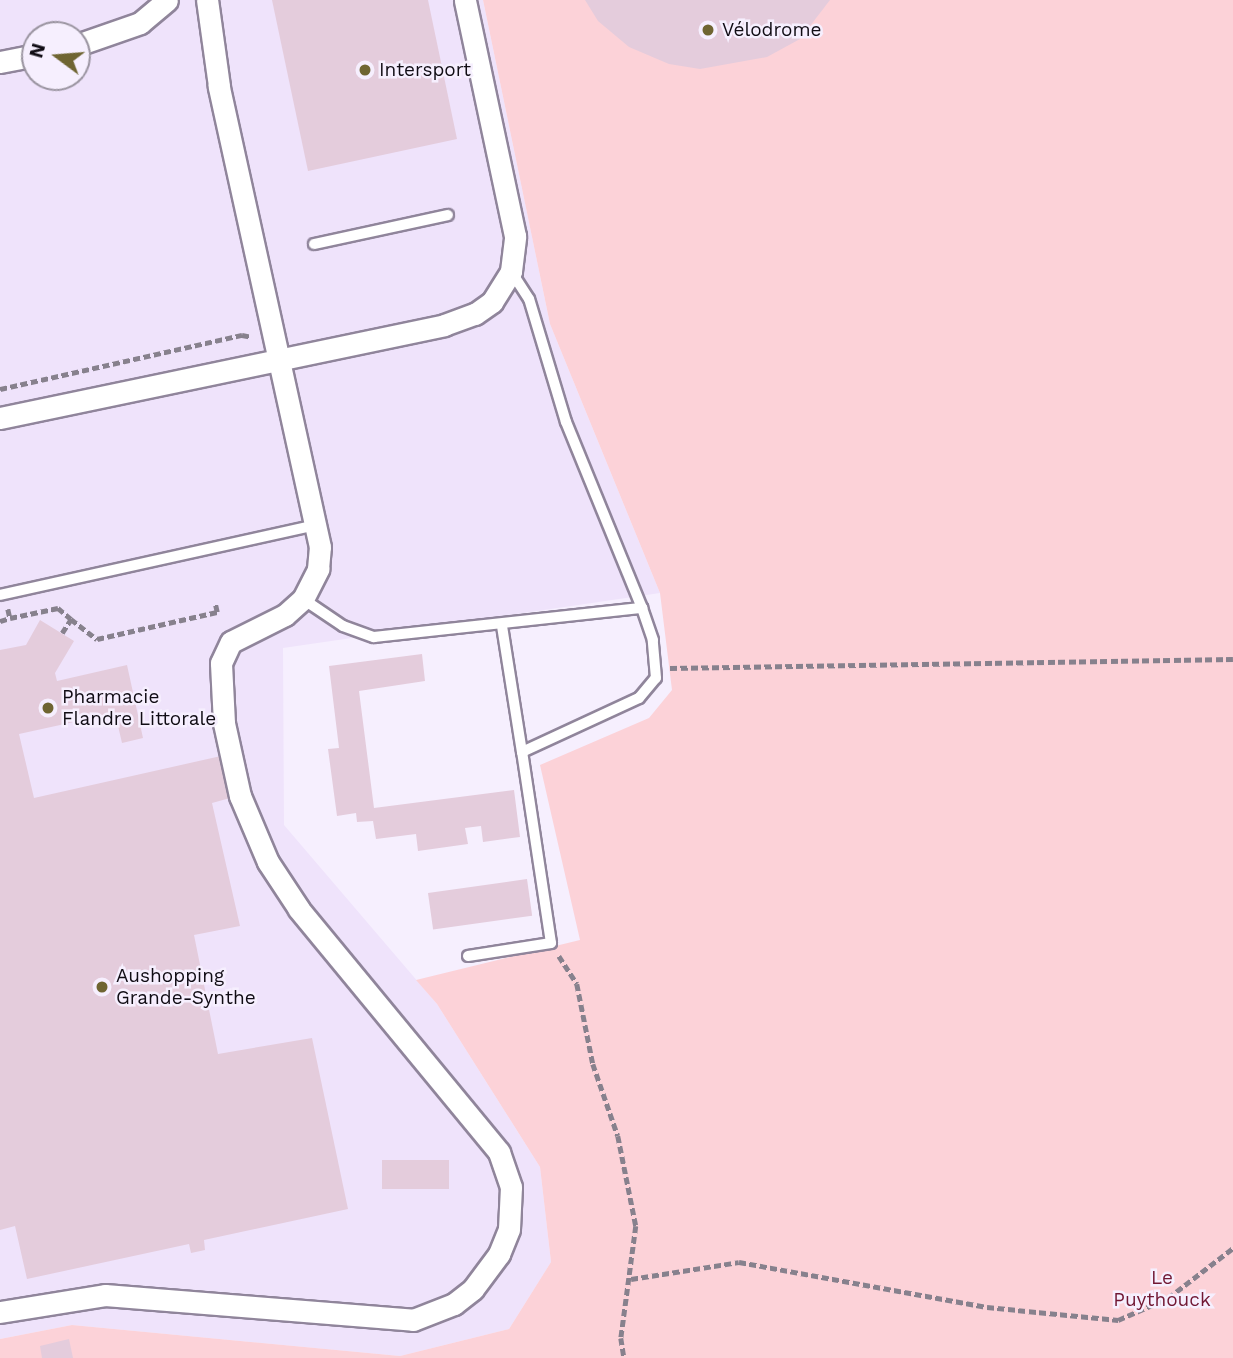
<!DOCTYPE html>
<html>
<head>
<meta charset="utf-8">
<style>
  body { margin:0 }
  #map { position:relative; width:1233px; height:1358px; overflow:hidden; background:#f6effe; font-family:"Work Sans",sans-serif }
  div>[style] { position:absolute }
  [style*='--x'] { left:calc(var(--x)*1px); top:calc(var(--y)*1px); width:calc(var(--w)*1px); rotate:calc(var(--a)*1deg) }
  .built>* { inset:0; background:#efe3fb }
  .green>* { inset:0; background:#fcd2d8 }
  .building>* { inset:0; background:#e4ccdc; transform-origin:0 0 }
  .path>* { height:4.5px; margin-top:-2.25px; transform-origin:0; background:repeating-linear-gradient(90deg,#87818d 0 7px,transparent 0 10.5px) }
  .roads { filter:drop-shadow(2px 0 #90859b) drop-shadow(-2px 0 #90859b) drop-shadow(0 2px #90859b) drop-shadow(0 -2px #90859b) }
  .lane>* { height:10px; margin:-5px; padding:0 5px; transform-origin:5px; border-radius:5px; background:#fff }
  .street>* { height:21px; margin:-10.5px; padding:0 10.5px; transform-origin:10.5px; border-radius:10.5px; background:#fff }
  .dots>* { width:19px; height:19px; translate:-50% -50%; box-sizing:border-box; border:4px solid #f6effe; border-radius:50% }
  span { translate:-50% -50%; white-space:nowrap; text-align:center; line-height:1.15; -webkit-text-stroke:5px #f6effe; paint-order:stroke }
  .poi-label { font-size:19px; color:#100c14 }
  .left { translate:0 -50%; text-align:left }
  .park-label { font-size:19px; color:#711733 }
  .north { position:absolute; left:21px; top:21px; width:70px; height:70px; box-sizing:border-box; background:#f6effe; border:2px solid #9a94a0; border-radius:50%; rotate:286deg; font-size:19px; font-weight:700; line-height:28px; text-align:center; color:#100c14 }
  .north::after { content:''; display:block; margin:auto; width:24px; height:32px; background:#6f6532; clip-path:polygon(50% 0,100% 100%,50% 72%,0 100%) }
</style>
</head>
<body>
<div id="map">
  <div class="built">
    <i style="clip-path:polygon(evenodd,0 0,483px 0,550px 324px,660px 593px,283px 648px,284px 825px,437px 1004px,540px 1167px,551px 1262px,509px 1329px,400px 1356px,72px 1325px,0 1339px,0 0,35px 35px,77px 35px,77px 77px,35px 77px,35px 35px)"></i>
  </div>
  <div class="green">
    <i style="clip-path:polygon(483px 0,1233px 0,1233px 1358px,0 1358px,0 1339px,72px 1325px,400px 1356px,509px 1329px,551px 1262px,540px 1167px,437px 1004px,416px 980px,580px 940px,540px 765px,649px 718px,672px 690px,660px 593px,550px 324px)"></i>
  </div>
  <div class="building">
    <i style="clip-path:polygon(272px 0,428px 0,457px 139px,308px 171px)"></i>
    <i style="clip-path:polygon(585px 0,830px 0,800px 39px,767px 57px,700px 69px,669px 64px,629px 47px,598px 21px)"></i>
    <i style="clip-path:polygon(40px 620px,74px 641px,55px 673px,57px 681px,127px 665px,143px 738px,122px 743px,115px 713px,19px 734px,34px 798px,221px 756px,230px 798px,212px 803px,240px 926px,194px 935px,218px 1054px,312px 1038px,348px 1209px,204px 1240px,205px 1250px,191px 1253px,189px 1244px,27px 1279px,15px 1226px,0 1230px,0 650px,26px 645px)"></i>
    <i style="clip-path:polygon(422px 654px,425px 681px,359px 691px,374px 808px,514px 790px,520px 837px,483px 842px,481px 826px,465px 828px,468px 844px,418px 851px,416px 834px,376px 839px,373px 821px,357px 822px,356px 813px,337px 816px,328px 749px,339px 748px,329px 666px)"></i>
    <i style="left:527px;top:879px;width:37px;height:100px;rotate:82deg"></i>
    <i style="left:449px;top:1160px;width:29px;height:67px;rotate:90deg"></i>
    <i style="clip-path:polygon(69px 1339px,73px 1358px,42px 1358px,40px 1346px)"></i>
  </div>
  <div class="path">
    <i style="--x:0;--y:389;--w:248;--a:-12.6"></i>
    <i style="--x:242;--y:335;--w:10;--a:11"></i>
    <i style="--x:8;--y:609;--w:9;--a:77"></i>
    <i style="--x:10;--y:618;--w:49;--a:-11.8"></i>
    <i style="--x:58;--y:608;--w:17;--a:40"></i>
    <i style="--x:0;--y:621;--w:10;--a:-17"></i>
    <i style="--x:62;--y:633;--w:17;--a:-57"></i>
    <i style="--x:71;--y:619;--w:33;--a:38"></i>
    <i style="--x:97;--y:639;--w:123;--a:-12.7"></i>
    <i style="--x:217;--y:612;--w:9;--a:-103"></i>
    <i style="--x:670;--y:668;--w:563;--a:-0.92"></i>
    <i style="--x:559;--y:956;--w:33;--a:57"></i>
    <i style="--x:577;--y:984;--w:82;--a:78.7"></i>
    <i style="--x:593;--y:1064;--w:76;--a:70.9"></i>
    <i style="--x:618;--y:1136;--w:92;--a:78.7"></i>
    <i style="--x:636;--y:1226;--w:113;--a:97.6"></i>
    <i style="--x:621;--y:1338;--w:20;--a:81"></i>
    <i style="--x:631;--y:1279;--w:109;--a:-8.9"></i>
    <i style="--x:739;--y:1262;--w:252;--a:10.3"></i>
    <i style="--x:987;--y:1307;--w:132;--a:5.7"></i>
    <i style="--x:1118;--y:1320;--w:55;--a:-23.7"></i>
    <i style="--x:1168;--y:1298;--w:82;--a:-37.6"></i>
  </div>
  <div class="roads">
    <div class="lane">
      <i style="--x:314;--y:244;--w:137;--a:-12.2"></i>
      <i style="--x:0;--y:595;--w:324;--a:-12.5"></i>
      <i style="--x:303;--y:599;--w:48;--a:34"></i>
      <i style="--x:343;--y:626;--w:33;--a:20"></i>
      <i style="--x:374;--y:637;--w:270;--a:-6.2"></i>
      <i style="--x:502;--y:626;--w:128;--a:81"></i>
      <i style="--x:522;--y:752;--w:129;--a:-24.8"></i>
      <i style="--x:639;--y:698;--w:26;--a:-50"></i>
      <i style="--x:656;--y:678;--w:38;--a:-95"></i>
      <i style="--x:653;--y:640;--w:34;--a:-109"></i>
      <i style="--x:642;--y:608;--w:201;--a:-112.2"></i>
      <i style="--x:566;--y:422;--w:128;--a:-106.7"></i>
      <i style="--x:529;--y:299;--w:33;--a:-123"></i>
      <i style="--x:468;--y:956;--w:84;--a:-8.9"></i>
      <i style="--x:551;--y:943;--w:193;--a:-98.6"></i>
    </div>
    <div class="street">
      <i style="--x:77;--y:45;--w:67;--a:-19.2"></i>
      <i style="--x:140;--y:23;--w:35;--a:-40"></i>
      <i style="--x:0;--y:62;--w:36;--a:-11"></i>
      <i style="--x:0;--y:418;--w:454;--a:-11.8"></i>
      <i style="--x:444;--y:325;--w:33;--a:-20"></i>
      <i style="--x:475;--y:314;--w:21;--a:-35"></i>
      <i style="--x:492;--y:302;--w:36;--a:-58"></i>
      <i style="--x:511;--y:271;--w:35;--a:-83"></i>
      <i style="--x:515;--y:236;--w:241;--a:-102"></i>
      <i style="--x:0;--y:1312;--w:106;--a:-9.2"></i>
      <i style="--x:105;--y:1295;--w:309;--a:4.6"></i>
      <i style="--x:413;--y:1320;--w:44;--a:-21.3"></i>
      <i style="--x:454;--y:1304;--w:24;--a:-38"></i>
      <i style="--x:473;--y:1289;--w:44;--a:-53.4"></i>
      <i style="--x:499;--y:1254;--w:27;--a:-68"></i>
      <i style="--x:509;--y:1229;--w:42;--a:-87.3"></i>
      <i style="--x:511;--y:1187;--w:37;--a:-109"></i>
      <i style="--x:499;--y:1152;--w:315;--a:-129.5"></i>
      <i style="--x:299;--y:909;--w:56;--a:-123.4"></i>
      <i style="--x:268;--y:862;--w:72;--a:-113"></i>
      <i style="--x:240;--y:796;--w:75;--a:-102.4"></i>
      <i style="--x:224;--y:723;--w:60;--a:-92.9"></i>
      <i style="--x:221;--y:663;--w:23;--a:-65"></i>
      <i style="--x:231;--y:642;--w:60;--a:-26.6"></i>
      <i style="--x:285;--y:615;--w:24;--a:-42"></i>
      <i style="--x:303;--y:599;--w:34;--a:-63"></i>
      <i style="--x:318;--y:569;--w:22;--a:-85"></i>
      <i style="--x:320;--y:547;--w:472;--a:-102.4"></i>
      <i style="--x:219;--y:86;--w:87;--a:-97.9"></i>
    </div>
  </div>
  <div class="dots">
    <i style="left:708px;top:30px;background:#6f6532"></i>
    <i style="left:365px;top:70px;background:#6f6532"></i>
    <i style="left:48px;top:708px;background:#6f6532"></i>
    <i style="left:102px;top:987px;background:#6f6532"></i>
  </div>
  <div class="poi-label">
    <span class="left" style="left:722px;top:30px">Vélodrome</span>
    <span class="left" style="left:379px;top:70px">Intersport</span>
    <span class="left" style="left:62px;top:708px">Pharmacie<br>Flandre Littorale</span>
    <span class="left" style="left:116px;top:987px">Aushopping<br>Grande-Synthe</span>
  </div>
  <div class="park-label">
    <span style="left:1162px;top:1289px">Le<br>Puythouck</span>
  </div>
  <div class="north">N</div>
</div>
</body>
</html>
